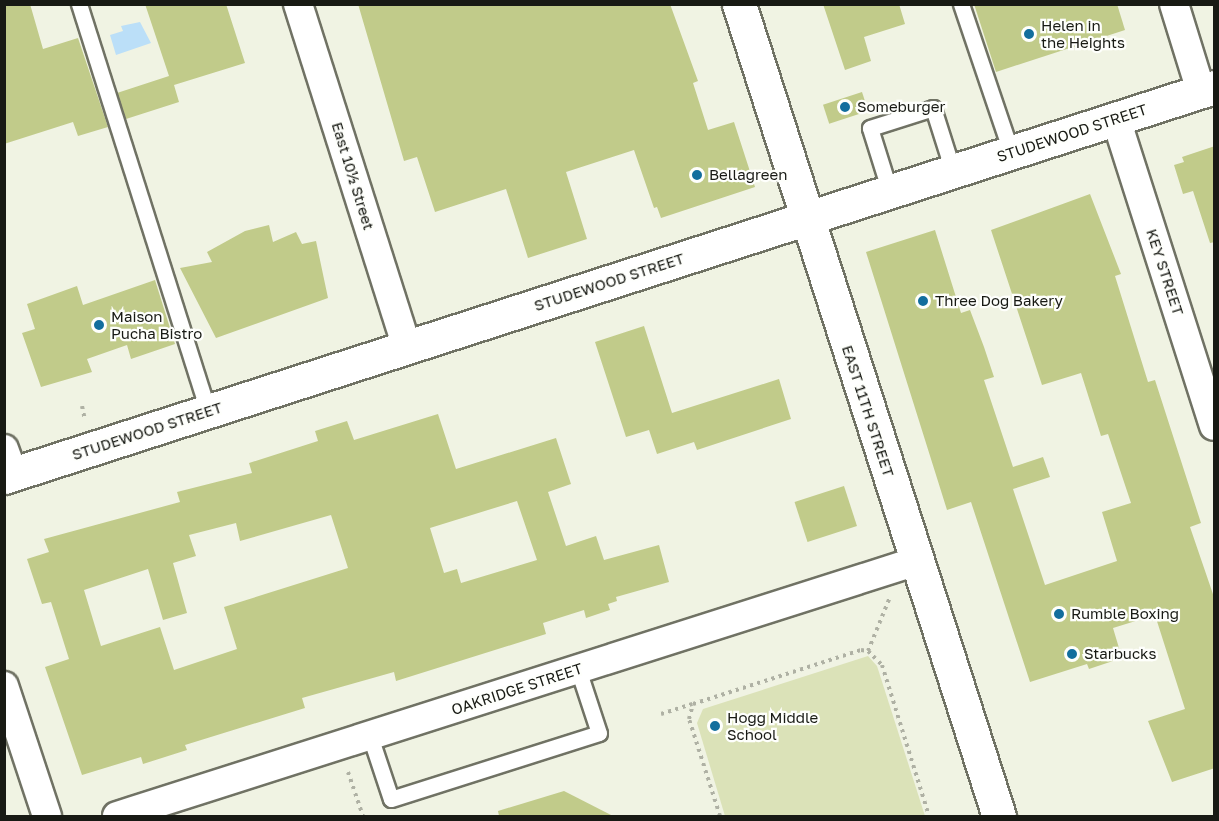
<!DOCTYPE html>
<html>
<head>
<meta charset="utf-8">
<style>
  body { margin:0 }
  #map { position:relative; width:1219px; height:821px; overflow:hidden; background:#f0f3e3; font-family:"Golos Text",sans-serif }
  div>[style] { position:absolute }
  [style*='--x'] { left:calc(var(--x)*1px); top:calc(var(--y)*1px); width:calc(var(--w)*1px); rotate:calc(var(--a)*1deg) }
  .green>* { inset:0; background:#dbe2b8 }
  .water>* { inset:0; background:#bbdff8 }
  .building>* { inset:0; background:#c1cb8a; transform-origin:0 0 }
  .path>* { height:4px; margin-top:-2px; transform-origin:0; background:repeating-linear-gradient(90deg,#afb1a4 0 3px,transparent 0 7.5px) }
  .roads { filter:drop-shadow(2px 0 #707264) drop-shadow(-2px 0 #707264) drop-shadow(0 2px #707264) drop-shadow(0 -2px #707264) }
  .lane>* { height:15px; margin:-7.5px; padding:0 7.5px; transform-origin:7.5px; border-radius:7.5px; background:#fff }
  .street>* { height:28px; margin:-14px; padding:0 14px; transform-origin:14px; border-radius:14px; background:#fff }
  .secondary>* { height:33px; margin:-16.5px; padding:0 16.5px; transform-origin:16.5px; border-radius:16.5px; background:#fff }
  .dots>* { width:16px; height:16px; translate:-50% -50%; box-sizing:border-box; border:3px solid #fefffc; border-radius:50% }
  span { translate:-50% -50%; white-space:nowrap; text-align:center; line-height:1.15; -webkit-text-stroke:4.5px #fefffc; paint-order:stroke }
  .poi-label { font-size:15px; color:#181a14 }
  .left { translate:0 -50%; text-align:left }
  .street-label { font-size:15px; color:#181a14 }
  .frame { position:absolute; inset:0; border:6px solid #181a14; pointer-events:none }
</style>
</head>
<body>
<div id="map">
  <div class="green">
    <i style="clip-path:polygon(868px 656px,877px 666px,925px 816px,725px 816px,697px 723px,703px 709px)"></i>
  </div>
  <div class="water">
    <i style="clip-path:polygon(140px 22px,151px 43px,116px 55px,110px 35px,123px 31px,121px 26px)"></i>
  </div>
  <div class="building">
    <i style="clip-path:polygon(4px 4px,30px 4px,43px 49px,78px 38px,108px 127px,78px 136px,73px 122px,4px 144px)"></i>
    <i style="clip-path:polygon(145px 4px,226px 4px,245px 63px,174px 85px,179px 102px,126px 119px,117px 93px,169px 76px)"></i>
    <i style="clip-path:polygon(358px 4px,670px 4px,698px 81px,693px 83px,708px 130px,734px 122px,755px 187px,661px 218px,657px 207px,654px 208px,634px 150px,566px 172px,587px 239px,528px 258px,506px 189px,435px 212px,417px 157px,404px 161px)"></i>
    <i style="clip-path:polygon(823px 4px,899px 4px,905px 24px,864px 37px,871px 61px,845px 70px)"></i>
    <i style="clip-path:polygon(974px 4px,1117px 4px,1125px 30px,996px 72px)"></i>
    <i style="left:862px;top:92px;width:20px;height:41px;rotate:72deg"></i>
    <i style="clip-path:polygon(1215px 146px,1215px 242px,1210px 243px,1193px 191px,1183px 194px,1174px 165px,1184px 162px,1182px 157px)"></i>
    <i style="clip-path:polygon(1090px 194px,1121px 274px,1115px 276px,1148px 382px,1155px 380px,1201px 523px,1190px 527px,1215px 600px,1215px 768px,1172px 782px,1148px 721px,1185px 709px,1155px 615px,1113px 628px,1122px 658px,1089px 669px,1087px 664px,1030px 682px,971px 502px,947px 510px,866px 252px,935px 230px,961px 313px,970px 310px,984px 347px,994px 377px,984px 380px,1013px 467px,1043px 457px,1050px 477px,1013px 489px,1045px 585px,1117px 561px,1102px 512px,1131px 503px,1108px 434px,1101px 436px,1081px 373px,1042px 385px,991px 230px)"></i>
    <i style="clip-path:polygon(269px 225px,273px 242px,296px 232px,302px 244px,316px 241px,328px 298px,216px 338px,180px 268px,212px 262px,207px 252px,245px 231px)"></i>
    <i style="clip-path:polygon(155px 280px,175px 344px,131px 359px,127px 345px,87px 359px,92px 372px,41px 387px,22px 333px,35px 329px,27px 304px,77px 286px,83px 305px)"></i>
    <i style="clip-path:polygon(644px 326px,672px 413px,779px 379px,791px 419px,697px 450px,694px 442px,657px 454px,649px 430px,626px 437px,595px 342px)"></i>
    <i style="clip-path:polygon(evenodd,438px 414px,456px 469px,556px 438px,571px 484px,548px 492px,566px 546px,596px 536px,604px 560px,659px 545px,669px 582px,616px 597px,617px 601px,608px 604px,610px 610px,586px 618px,584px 610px,543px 623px,546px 634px,396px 681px,394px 672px,302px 698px,305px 708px,185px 745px,187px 750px,143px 764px,141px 757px,82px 775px,45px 667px,69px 659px,51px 602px,42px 604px,27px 559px,49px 552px,44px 539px,180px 502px,177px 492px,252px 473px,249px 463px,318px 441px,315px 431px,347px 421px,354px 440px,438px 414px,517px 501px,537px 560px,461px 583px,457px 569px,444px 573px,430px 528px,517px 501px,438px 414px,331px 515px,348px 568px,224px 607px,237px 649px,174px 670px,160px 627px,101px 646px,84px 590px,148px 569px,163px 620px,187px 613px,173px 563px,196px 556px,189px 535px,236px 523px,240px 541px,331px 515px)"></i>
    <i style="left:844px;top:486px;width:42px;height:52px;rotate:72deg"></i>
    <i style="clip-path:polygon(564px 791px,613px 816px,499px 816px,498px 811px)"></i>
  </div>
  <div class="path">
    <i style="--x:82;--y:406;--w:14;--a:78"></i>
    <i style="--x:868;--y:651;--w:58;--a:-67.8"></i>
    <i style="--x:661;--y:714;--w:33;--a:-18"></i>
    <i style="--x:348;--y:772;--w:46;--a:71.2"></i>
    <i style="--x:720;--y:816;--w:102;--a:-107.7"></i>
    <i style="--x:689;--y:719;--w:16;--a:-75"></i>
    <i style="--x:693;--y:704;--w:176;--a:-17.8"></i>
    <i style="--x:861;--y:650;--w:7;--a:8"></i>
    <i style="--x:868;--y:651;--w:20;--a:45"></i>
    <i style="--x:882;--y:665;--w:158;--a:72.7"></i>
  </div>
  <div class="roads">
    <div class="lane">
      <i style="--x:79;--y:4;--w:427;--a:72.4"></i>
      <i style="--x:961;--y:4;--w:156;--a:71.3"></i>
      <i style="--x:890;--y:192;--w:67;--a:-107.4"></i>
      <i style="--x:870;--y:128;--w:66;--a:-17.6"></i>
      <i style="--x:933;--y:108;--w:66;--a:72.4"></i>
      <i style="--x:370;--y:736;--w:66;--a:71.6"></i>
      <i style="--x:391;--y:799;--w:218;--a:-17.6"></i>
      <i style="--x:599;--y:733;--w:67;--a:-108.2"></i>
    </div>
    <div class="street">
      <i style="--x:298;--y:4;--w:360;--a:72.4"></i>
      <i style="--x:1174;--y:4;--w:91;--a:72.8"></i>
      <i style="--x:1116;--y:119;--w:322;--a:72.3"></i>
      <i style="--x:4;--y:449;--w:27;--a:70"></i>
      <i style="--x:4;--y:686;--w:137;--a:71.7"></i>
      <i style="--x:117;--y:816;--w:840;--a:-17.68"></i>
    </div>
    <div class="secondary">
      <i style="--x:739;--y:4;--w:853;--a:72.25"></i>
      <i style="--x:4;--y:477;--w:1271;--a:-17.86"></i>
    </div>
  </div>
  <div class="dots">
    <i style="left:1029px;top:34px;background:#126e9d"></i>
    <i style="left:845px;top:107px;background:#126e9d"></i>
    <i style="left:697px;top:175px;background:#126e9d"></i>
    <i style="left:923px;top:301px;background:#126e9d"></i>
    <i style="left:99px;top:325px;background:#126e9d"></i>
    <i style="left:1059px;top:614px;background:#126e9d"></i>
    <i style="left:1072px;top:654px;background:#126e9d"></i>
    <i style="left:715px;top:726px;background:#126e9d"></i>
  </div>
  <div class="poi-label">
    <span class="left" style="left:1041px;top:34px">Helen in<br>the Heights</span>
    <span class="left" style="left:857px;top:107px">Someburger</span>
    <span class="left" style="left:709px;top:175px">Bellagreen</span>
    <span class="left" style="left:935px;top:301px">Three Dog Bakery</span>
    <span class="left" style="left:111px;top:325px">Maison<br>Pucha Bistro</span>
    <span class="left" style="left:1071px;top:614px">Rumble Boxing</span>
    <span class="left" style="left:1084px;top:654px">Starbucks</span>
    <span class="left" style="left:727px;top:726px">Hogg Middle<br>School</span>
  </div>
  <div class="street-label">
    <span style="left:1072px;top:133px;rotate:-18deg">STUDEWOOD STREET</span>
    <span style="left:353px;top:176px;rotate:73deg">East 10½ Street</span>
    <span style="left:1165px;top:272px;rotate:72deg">KEY STREET</span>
    <span style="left:609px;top:282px;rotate:-18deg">STUDEWOOD STREET</span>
    <span style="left:868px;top:411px;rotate:72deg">EAST 11TH STREET</span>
    <span style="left:147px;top:431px;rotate:-18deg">STUDEWOOD STREET</span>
    <span style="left:517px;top:689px;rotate:-18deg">OAKRIDGE STREET</span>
  </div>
  <div class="frame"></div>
</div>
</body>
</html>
